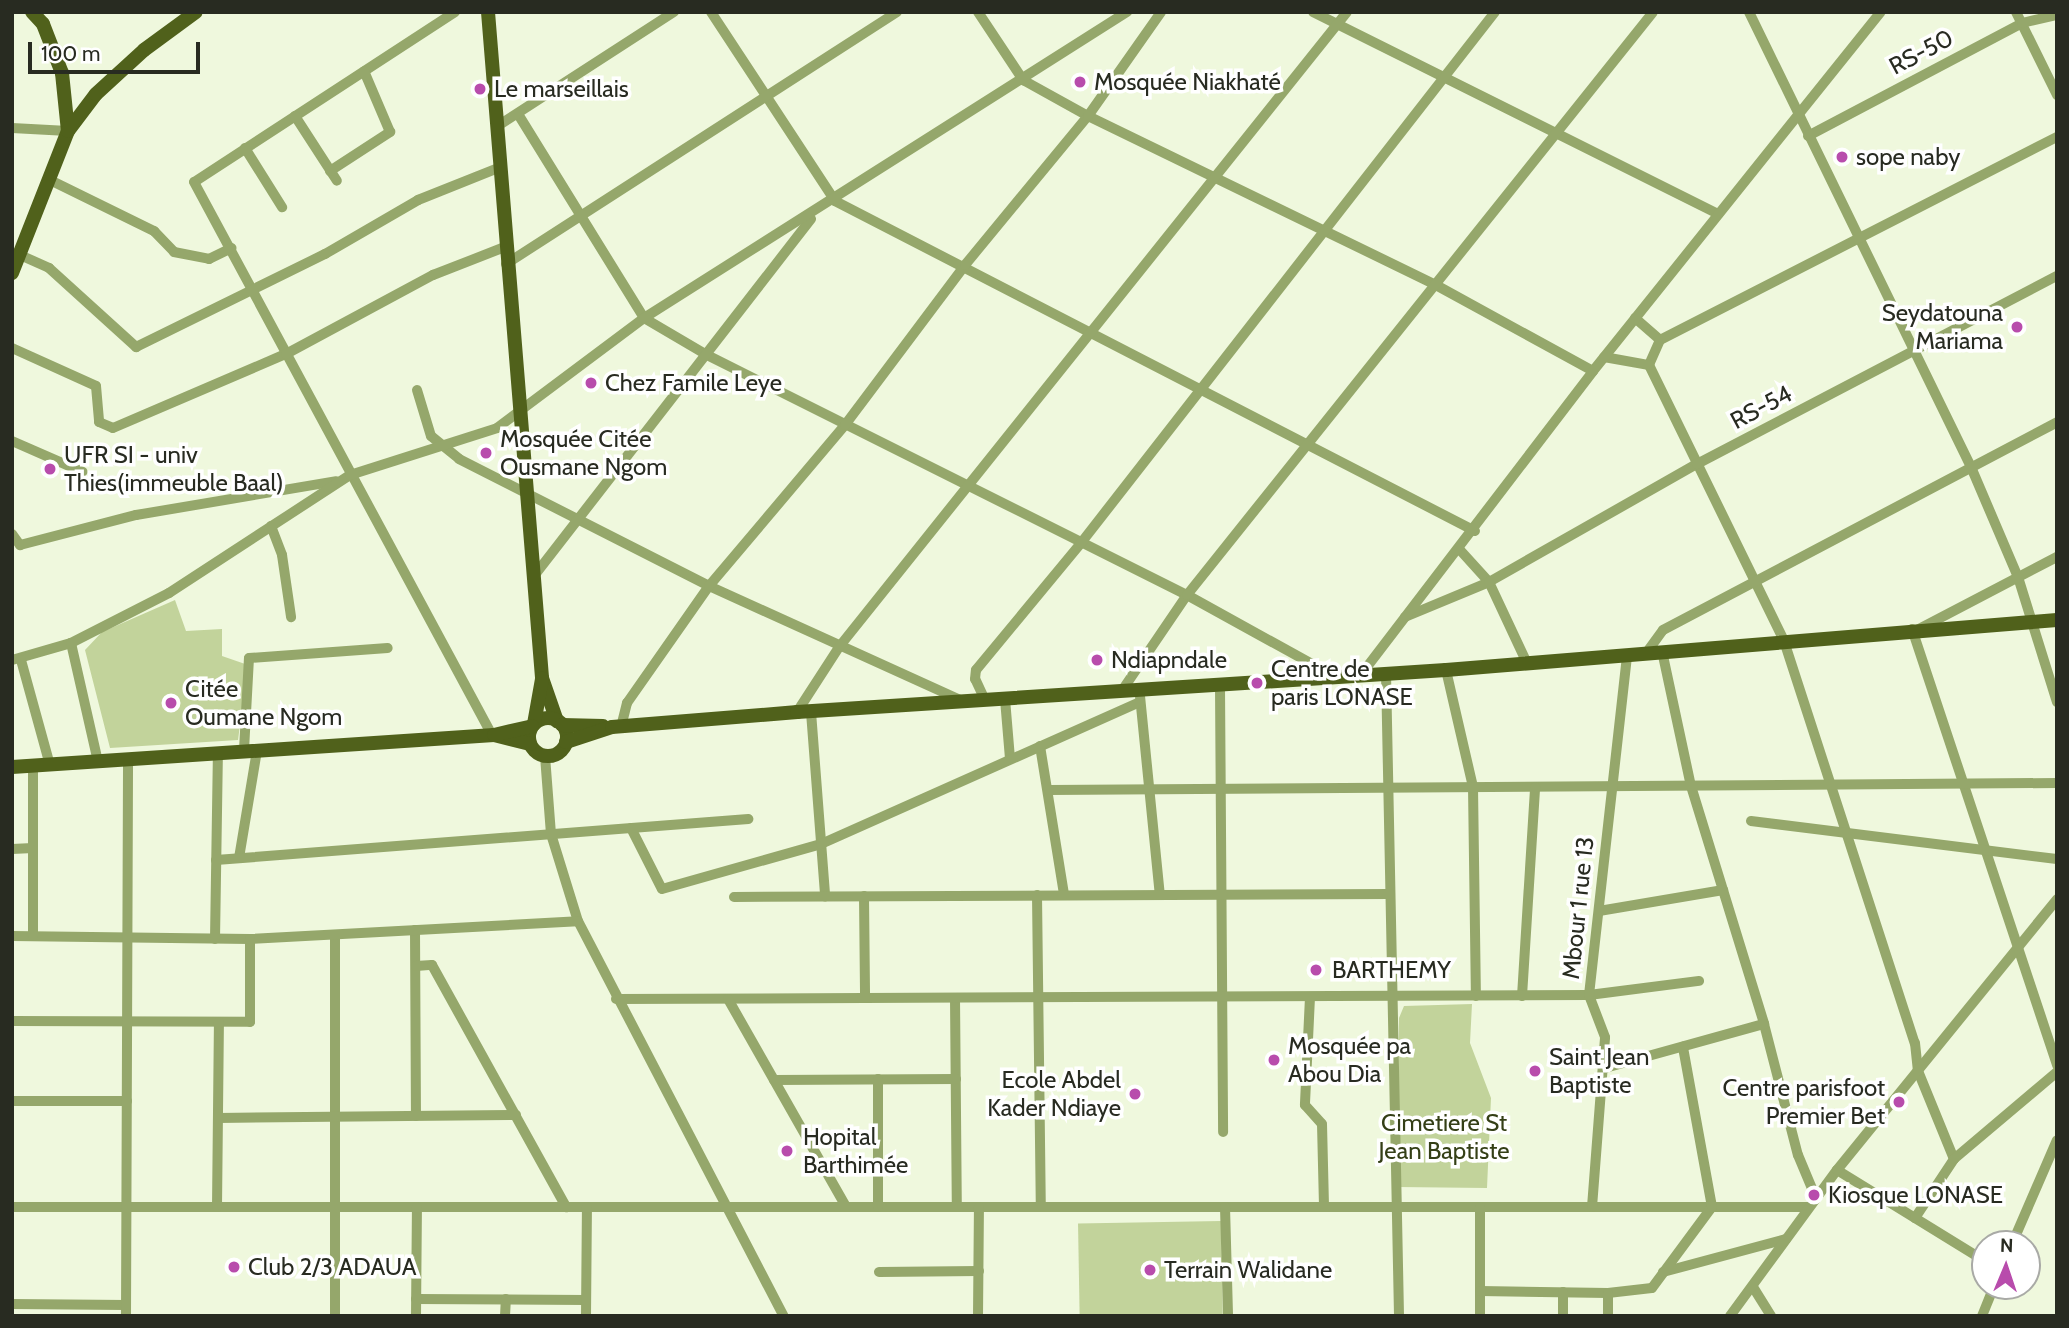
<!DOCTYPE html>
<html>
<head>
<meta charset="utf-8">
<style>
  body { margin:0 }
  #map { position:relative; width:2069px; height:1328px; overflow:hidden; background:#eff8dd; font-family:Cabin,sans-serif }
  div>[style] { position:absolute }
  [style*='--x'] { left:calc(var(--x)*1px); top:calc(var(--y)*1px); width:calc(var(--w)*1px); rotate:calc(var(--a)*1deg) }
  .green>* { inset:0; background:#c2d39b; transform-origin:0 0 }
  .minor>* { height:10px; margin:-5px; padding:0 5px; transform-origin:5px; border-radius:5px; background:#95a76b }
  .major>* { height:14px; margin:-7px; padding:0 7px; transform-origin:7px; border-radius:7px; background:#50611b }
  .major>.ring { margin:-7px; padding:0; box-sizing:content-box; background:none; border:14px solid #50611b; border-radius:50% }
  .dots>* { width:19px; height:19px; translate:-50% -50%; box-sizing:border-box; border:4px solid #fff; border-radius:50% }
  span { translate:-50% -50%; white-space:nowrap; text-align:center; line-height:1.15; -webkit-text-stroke:7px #fff; paint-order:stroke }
  .street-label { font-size:24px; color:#282b21 }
  .poi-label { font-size:24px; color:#282b21 }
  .left { translate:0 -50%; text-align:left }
  .right { translate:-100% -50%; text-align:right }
  .park-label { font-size:24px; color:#343f16 }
  .frame { position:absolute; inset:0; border:14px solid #282b21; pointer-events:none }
  .north { position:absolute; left:1971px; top:1230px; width:70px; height:70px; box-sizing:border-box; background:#fff; border:2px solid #a9aaa6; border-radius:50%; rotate:2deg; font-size:19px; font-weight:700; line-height:28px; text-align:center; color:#282b21 }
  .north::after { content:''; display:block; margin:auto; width:24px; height:32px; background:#b84cac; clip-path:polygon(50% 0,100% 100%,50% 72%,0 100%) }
  .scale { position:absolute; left:28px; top:42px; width:172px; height:32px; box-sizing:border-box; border:4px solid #282b21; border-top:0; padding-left:9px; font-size:21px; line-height:24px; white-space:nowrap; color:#282b21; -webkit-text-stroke:5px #fff; paint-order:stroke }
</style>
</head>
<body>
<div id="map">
  <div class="green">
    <i style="clip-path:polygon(175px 600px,186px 631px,222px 629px,222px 656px,248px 665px,238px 740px,110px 748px,85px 650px,102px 632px)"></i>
    <i style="clip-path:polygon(1472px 1004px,1470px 1043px,1491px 1098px,1487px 1188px,1398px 1187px,1399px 1018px,1404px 1006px)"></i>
    <i style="left:1221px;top:1221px;width:95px;height:143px;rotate:89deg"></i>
  </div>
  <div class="minor">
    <i style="--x:455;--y:12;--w:311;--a:146.9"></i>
    <i style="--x:194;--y:182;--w:628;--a:61.68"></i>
    <i style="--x:711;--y:12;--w:226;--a:56.7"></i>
    <i style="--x:835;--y:201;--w:720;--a:27.28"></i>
    <i style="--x:978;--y:12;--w:82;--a:56.5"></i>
    <i style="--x:1023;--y:80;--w:74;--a:29"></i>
    <i style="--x:1088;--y:116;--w:385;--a:25.9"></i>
    <i style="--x:1434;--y:284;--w:181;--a:28.7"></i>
    <i style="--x:1313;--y:12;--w:453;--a:26.5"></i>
    <i style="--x:1749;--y:12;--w:506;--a:63.99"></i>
    <i style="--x:1971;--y:467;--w:120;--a:66.9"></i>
    <i style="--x:2018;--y:577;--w:131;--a:72.7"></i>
    <i style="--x:2016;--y:12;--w:93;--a:63.7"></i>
    <i style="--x:518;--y:114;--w:240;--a:58.3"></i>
    <i style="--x:644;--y:318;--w:73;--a:30.4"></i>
    <i style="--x:707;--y:355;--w:537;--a:26.57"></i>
    <i style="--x:1187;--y:595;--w:168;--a:28.9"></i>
    <i style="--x:295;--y:116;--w:77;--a:57.1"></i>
    <i style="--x:496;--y:127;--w:212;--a:-32.9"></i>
    <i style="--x:12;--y:128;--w:56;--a:3.1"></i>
    <i style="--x:1808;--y:136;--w:242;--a:-27.8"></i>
    <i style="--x:2022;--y:23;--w:36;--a:-13"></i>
    <i style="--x:245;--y:148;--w:70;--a:57.9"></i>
    <i style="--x:330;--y:171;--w:72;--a:-33"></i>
    <i style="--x:390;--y:132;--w:66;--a:-113.1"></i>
    <i style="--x:52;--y:181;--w:114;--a:26.1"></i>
    <i style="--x:154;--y:231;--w:29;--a:46"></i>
    <i style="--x:174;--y:252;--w:36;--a:11"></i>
    <i style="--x:209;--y:259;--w:25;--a:-26"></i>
    <i style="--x:20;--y:255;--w:32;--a:24"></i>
    <i style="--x:49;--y:268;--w:118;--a:42.2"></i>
    <i style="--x:136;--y:347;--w:211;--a:-26.2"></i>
    <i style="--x:325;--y:254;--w:108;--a:-30.1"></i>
    <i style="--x:418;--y:200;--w:86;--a:-21.8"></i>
    <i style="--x:506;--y:264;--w:465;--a:-32.8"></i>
    <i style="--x:1635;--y:318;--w:33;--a:41"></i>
    <i style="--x:1660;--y:340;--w:27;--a:114"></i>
    <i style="--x:1649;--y:365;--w:307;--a:63.9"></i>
    <i style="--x:1784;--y:641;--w:423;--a:72"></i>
    <i style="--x:1915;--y:1043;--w:28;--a:84"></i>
    <i style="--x:1918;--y:1071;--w:95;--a:67.8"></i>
    <i style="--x:1660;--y:340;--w:446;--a:-27.1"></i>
    <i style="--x:12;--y:348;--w:92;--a:24.3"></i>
    <i style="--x:96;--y:386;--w:36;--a:85"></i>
    <i style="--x:99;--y:422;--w:15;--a:23"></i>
    <i style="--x:113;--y:428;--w:188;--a:-23.2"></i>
    <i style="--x:286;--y:354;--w:167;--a:-28.3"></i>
    <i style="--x:433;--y:275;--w:77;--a:-21.3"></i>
    <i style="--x:1604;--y:357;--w:46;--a:10.1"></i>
    <i style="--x:417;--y:390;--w:48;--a:73.1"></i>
    <i style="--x:431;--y:436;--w:36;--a:39"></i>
    <i style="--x:459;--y:459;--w:280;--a:26.9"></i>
    <i style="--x:709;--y:586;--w:276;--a:24.4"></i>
    <i style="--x:12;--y:441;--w:77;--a:23.6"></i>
    <i style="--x:271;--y:526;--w:31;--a:69"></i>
    <i style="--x:282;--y:555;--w:63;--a:81.7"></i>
    <i style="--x:12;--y:534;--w:14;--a:54"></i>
    <i style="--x:20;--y:545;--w:120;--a:-14.5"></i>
    <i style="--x:136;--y:515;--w:203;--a:-9.6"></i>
    <i style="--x:1460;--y:550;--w:43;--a:47.8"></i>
    <i style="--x:1489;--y:582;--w:89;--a:64.9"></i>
    <i style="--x:534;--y:576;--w:452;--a:-52.2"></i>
    <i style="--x:1405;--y:617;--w:91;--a:-22.6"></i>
    <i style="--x:1489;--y:582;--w:239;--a:-29.6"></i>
    <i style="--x:1697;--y:464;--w:406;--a:-27.6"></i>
    <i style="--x:1912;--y:629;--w:460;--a:71.6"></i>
    <i style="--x:1919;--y:629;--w:156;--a:-27.6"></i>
    <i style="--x:71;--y:643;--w:122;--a:77.2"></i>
    <i style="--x:1662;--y:651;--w:138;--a:77.9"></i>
    <i style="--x:1691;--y:786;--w:249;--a:72.9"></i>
    <i style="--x:1764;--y:1024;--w:135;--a:75.5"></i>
    <i style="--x:1798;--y:1155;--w:47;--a:67.3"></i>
    <i style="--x:1647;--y:652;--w:27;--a:-54"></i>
    <i style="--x:1663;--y:630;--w:446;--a:-27.8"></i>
    <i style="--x:12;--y:660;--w:61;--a:-16.1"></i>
    <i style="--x:71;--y:643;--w:110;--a:-27"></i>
    <i style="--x:169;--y:593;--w:216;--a:-33.1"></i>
    <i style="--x:350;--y:475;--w:154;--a:-17.7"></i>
    <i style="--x:497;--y:428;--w:184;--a:-36.8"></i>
    <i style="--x:644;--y:318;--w:572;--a:-32.36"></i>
    <i style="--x:21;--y:660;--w:109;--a:74.6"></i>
    <i style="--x:1446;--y:670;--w:120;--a:77"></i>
    <i style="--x:1473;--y:787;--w:209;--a:89.2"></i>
    <i style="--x:1386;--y:673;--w:643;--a:88.84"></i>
    <i style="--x:1360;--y:676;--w:384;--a:-52.6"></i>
    <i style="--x:1593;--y:371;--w:460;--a:-51.3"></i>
    <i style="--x:1220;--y:687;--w:445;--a:89.6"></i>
    <i style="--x:1121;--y:692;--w:117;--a:-55.8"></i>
    <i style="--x:1187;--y:595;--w:746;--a:-51.36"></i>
    <i style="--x:1140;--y:696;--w:200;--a:84.3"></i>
    <i style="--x:1005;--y:699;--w:60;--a:85.2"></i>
    <i style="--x:985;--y:700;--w:23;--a:-115"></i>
    <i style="--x:975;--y:679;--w:9;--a:-84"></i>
    <i style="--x:976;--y:670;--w:165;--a:-50.4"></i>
    <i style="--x:1081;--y:543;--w:673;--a:-52.06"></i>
    <i style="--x:797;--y:712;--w:77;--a:-57.1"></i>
    <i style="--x:839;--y:647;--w:813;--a:-51.34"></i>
    <i style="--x:811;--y:712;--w:185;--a:85.6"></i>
    <i style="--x:621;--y:727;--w:25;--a:-76"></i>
    <i style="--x:627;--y:703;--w:143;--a:-55"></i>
    <i style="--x:709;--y:586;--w:211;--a:-49.8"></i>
    <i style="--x:845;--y:425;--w:200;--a:-53.1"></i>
    <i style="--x:965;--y:265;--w:193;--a:-50.5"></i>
    <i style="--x:1088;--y:116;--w:127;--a:-54.9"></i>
    <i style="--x:1040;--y:746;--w:151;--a:80.8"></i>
    <i style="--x:244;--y:750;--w:92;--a:-86.9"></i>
    <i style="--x:249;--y:658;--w:139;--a:-4.1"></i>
    <i style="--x:545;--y:756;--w:78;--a:85.6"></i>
    <i style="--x:551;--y:834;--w:91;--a:72.8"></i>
    <i style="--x:578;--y:921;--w:445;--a:62.5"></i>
    <i style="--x:1049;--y:790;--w:1008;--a:-0.4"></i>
    <i style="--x:1751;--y:821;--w:308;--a:7.1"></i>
    <i style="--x:631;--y:828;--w:68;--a:63.1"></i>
    <i style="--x:662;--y:889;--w:165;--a:-15.8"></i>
    <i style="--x:821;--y:844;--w:349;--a:-24"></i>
    <i style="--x:12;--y:849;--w:21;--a:-3"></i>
    <i style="--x:239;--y:858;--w:109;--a:-80.5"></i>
    <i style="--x:216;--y:860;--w:534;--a:-4.41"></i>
    <i style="--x:1037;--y:895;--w:312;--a:89.3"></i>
    <i style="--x:864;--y:896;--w:102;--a:89.4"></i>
    <i style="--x:734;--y:897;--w:656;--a:-0.26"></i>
    <i style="--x:1599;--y:911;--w:126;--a:-9.6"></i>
    <i style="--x:415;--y:930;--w:186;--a:89.7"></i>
    <i style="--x:335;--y:935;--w:381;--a:90"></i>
    <i style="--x:12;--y:936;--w:238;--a:0.7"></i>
    <i style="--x:250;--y:939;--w:328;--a:-3.1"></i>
    <i style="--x:33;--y:936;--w:170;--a:-90"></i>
    <i style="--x:215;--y:939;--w:187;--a:-89.1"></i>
    <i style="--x:416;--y:966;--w:16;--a:-4"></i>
    <i style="--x:432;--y:965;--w:277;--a:61"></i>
    <i style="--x:1522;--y:996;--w:209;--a:-86.4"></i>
    <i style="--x:1310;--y:997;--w:108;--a:92.7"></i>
    <i style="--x:1305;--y:1105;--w:25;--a:48"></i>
    <i style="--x:1322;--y:1124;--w:83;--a:88.6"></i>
    <i style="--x:955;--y:998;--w:209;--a:89.5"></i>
    <i style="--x:616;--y:999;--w:973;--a:-0.24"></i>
    <i style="--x:1589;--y:995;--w:111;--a:-7.3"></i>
    <i style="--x:728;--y:999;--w:239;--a:60.4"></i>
    <i style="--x:12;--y:1021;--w:238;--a:0.2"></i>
    <i style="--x:250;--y:1022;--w:83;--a:-90"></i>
    <i style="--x:1605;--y:1068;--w:165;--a:-15.5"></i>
    <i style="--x:774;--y:1080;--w:182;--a:-0.3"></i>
    <i style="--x:12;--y:1101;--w:115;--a:0"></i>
    <i style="--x:218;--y:1118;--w:298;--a:-0.6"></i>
    <i style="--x:1837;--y:1170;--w:174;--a:31.6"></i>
    <i style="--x:12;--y:1207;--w:1797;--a:0"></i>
    <i style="--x:217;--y:1207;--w:185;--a:-89.4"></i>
    <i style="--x:878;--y:1207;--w:128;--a:-90"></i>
    <i style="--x:1225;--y:1207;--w:109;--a:88.4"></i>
    <i style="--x:1480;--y:1207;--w:109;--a:90"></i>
    <i style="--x:1592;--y:1207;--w:170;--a:-85.6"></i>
    <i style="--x:1605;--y:1037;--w:45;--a:-110.9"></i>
    <i style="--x:1589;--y:995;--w:343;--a:-83.6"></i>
    <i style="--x:1915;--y:1218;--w:71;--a:-56.5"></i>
    <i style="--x:1954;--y:1159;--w:135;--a:-40.2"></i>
    <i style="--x:2012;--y:1244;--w:113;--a:-66.6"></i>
    <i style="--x:879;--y:1272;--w:100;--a:-0.6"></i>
    <i style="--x:1663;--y:1272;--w:127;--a:-15"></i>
    <i style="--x:1753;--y:1287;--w:34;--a:58"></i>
    <i style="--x:1480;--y:1291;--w:128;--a:0.9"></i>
    <i style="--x:1608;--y:1293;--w:44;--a:-6.5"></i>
    <i style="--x:1652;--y:1288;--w:101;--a:-53.5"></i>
    <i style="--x:1712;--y:1207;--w:163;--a:-100.3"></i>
    <i style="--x:1563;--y:1292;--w:24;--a:90"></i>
    <i style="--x:416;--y:1299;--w:170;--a:0.3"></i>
    <i style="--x:12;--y:1304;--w:114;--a:0.5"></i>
    <i style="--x:126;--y:1316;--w:557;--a:-89.79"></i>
    <i style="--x:416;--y:1316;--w:109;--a:-89.5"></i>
    <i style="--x:505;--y:1316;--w:17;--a:-87"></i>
    <i style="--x:586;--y:1316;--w:109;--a:-89.5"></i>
    <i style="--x:978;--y:1316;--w:109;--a:-89.5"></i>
    <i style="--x:1608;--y:1316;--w:23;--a:-90"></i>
    <i style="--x:1730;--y:1316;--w:181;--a:-53.8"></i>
    <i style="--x:1837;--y:1170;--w:349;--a:-50.9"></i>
    <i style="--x:1982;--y:1316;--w:32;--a:-68"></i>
  </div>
  <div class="major">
    <i style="--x:32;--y:12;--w:16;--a:47"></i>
    <i style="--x:43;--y:24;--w:53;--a:68.8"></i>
    <i style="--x:62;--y:73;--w:58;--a:84.1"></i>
    <i style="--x:488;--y:12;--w:668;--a:85.36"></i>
    <i style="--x:542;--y:678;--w:46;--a:70.8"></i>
    <i style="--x:12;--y:273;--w:153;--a:-68.5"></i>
    <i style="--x:68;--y:131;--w:46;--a:-52.9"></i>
    <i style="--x:96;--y:94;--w:65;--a:-42.5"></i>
    <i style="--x:144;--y:50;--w:64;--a:-36.2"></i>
    <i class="ring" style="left:529px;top:718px;width:24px;height:24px"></i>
    <i style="--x:534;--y:724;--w:46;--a:-79.9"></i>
    <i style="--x:562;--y:725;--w:41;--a:1.4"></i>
    <i style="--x:494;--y:735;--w:37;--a:14"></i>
    <i style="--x:566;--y:742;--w:48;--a:-18.1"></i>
    <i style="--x:612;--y:727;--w:186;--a:-4.6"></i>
    <i style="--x:797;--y:712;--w:650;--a:-3.7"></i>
    <i style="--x:1446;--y:670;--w:613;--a:-4.68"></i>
    <i style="--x:12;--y:767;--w:483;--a:-3.8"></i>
    <i style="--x:494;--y:735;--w:39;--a:-13"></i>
  </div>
  <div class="dots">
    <i style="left:1080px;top:82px;background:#b84cac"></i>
    <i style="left:480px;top:89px;background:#b84cac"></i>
    <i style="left:1842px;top:157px;background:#b84cac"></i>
    <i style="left:2017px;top:327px;background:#b84cac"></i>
    <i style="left:591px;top:383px;background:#b84cac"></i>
    <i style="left:486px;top:453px;background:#b84cac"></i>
    <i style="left:50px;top:469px;background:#b84cac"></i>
    <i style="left:1097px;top:660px;background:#b84cac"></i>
    <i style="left:1257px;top:683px;background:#b84cac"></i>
    <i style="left:171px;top:703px;background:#b84cac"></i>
    <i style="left:1316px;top:970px;background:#b84cac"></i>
    <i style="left:1274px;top:1060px;background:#b84cac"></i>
    <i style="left:1535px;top:1071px;background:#b84cac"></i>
    <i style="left:1135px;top:1094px;background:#b84cac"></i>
    <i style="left:1899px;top:1102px;background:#b84cac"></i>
    <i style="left:787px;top:1151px;background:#b84cac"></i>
    <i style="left:1814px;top:1195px;background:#b84cac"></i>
    <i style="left:234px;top:1267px;background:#b84cac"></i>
    <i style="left:1150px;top:1270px;background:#b84cac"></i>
  </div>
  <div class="street-label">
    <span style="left:1921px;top:52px;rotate:-28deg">RS-50</span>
    <span style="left:1761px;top:407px;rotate:-28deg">RS-54</span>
    <span style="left:1578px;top:908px;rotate:-84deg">Mbour 1 rue 13</span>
  </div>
  <div class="poi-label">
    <span class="left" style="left:1094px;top:82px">Mosquée Niakhaté</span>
    <span class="left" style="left:494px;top:89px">Le marseillais</span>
    <span class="left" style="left:1856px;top:157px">sope naby</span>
    <span class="right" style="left:2003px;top:327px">Seydatouna<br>Mariama</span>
    <span class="left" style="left:605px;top:383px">Chez Famile Leye</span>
    <span class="left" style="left:500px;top:453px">Mosquée Citée<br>Ousmane Ngom</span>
    <span class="left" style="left:64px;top:469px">UFR SI - univ<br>Thies(immeuble Baal)</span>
    <span class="left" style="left:1111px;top:660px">Ndiapndale</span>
    <span class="left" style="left:1271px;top:683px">Centre de<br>paris LONASE</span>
    <span class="left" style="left:185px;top:703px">Citée<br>Oumane Ngom</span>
    <span class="left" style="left:1332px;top:970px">BARTHEMY</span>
    <span class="left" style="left:1288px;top:1060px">Mosquée pa<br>Abou Dia</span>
    <span class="left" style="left:1549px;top:1071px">Saint Jean<br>Baptiste</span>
    <span class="right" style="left:1121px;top:1094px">Ecole Abdel<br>Kader Ndiaye</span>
    <span class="right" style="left:1885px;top:1102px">Centre parisfoot<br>Premier Bet</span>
    <span class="left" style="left:803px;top:1151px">Hopital<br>Barthimée</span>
    <span class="left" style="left:1828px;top:1195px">Kiosque LONASE</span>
    <span class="left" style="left:248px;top:1267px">Club 2/3 ADAUA</span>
    <span class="left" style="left:1164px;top:1270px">Terrain Walidane</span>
  </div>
  <div class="park-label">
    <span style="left:1444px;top:1137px">Cimetiere St<br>Jean Baptiste</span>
  </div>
  <div class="frame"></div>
  <div class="north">N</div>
  <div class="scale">100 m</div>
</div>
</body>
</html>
